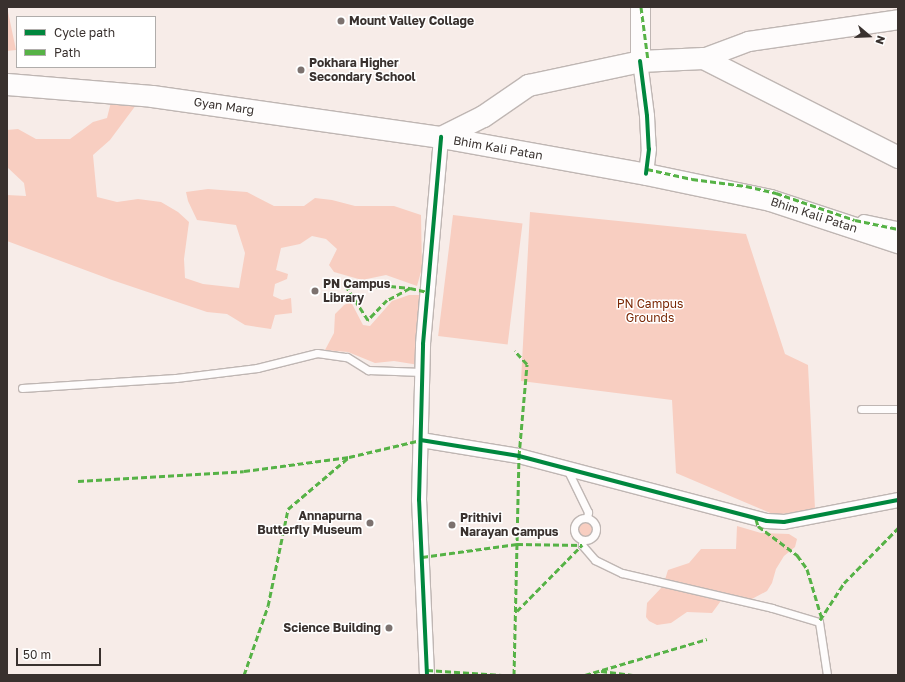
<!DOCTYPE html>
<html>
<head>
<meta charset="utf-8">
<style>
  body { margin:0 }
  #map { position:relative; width:905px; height:682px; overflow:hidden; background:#f7ece8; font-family:"Golos Text",sans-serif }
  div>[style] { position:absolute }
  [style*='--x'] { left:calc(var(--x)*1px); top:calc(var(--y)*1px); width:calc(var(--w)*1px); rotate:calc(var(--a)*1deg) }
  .green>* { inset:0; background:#f8cec1; transform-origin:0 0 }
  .round { border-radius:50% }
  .roads { filter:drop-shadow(1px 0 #bfb6b3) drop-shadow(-1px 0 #bfb6b3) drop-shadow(0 1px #bfb6b3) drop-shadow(0 -1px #bfb6b3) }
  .lane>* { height:7px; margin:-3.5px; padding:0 3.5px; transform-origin:3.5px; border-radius:3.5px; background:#fefcfc }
  .lane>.ring { margin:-3.5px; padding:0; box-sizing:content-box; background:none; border:7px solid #fefcfc; border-radius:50% }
  .street>* { height:14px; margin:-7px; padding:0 7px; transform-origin:7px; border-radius:7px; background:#fefcfc }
  .secondary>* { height:19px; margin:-9.5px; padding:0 9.5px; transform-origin:9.5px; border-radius:9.5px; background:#fefcfc }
  .primary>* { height:21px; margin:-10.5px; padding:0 10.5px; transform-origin:10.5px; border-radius:10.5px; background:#fefcfc }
  .quiet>* { height:3px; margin-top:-1.5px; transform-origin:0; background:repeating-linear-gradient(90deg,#56b246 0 6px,transparent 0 9px) }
  .cycleway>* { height:4px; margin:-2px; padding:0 2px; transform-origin:2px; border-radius:2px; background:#00873e }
  .dots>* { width:11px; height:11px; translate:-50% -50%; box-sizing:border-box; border:2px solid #fff; border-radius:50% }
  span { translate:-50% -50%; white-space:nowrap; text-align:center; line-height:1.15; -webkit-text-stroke:3px #fff; paint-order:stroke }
  .poi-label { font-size:12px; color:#39312e; font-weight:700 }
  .left { translate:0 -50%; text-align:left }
  .right { translate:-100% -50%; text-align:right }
  .street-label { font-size:12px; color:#39312e }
  .park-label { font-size:12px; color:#7a2704 }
  .frame { position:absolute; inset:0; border:8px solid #39312e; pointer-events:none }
  .legend { position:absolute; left:16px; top:16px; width:140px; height:52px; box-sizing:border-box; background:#fff; border:1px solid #b0adab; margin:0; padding:5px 7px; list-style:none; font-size:12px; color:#39312e }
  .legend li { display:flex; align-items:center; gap:8px; height:20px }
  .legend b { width:20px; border:1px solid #b0adab }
  .north { position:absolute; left:849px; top:16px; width:40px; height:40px; -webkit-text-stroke:3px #fff; paint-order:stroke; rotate:109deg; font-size:11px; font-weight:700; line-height:16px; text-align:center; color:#39312e }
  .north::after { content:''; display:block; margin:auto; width:14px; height:18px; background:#39312e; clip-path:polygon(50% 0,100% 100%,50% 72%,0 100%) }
  .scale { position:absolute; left:16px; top:648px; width:85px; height:18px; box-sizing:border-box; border:2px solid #39312e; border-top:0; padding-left:5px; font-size:12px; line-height:14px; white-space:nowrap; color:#39312e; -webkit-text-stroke:3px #fff; paint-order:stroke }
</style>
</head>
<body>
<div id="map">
  <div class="green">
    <i style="clip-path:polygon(7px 7px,16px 50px,7px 51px)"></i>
    <i style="clip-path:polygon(124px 100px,136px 105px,110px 140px,93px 155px,97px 197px,117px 202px,138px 199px,161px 202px,178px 212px,189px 222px,184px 259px,185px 278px,203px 284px,239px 288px,245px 253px,236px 225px,197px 220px,188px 201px,186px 192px,208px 189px,247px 192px,274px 206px,304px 206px,315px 198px,332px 200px,355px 206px,394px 206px,421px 215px,422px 268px,417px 286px,386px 275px,362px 280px,334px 272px,329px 265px,337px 249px,326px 239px,312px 236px,300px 244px,281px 248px,276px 270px,288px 274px,287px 279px,275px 284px,273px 296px,282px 300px,291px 298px,292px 313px,275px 315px,271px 329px,245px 325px,227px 314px,207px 312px,112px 280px,7px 241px,7px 195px,26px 196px,24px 183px,7px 167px,7px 130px,18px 129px,36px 139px,70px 139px,93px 122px,107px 118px,111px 102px)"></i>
    <i style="clip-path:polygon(530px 212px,746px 234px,785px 354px,808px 365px,815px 509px,775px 515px,676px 473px,672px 400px,521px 381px)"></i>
    <i style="left:453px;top:215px;width:70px;height:122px;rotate:7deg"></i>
    <i style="clip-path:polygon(409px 295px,422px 295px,419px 365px,394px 361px,375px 363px,348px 352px,325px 350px,334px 333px,335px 314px,344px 305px,351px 302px,363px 325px,370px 326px,392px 301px)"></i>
    <i class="round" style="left:577px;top:521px;width:16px;height:16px"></i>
    <i style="clip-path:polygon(737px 526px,761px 533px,789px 534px,797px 539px,795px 547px,784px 556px,776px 569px,772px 583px,767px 591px,750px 600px,723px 598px,712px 613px,687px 612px,671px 623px,657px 625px,649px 621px,646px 617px,647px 603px,663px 586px,668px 570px,689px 563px,701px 549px,736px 549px)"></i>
  </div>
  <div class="roads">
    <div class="lane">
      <i style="--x:22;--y:388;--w:154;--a:-3.7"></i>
      <i style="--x:176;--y:378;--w:82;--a:-7"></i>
      <i style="--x:257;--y:368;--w:62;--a:-14"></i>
      <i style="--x:317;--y:353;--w:30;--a:8"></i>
      <i style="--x:347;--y:357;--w:25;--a:32"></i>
      <i style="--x:368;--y:370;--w:54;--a:2.1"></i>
      <i style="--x:861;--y:409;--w:37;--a:0"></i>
      <i style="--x:567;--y:469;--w:48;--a:64"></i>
      <i style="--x:588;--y:512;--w:6;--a:99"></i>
      <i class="ring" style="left:574px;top:518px;width:15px;height:15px"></i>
      <i style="--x:583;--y:540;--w:5;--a:101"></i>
      <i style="--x:582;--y:545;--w:20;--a:49"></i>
      <i style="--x:595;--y:560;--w:30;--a:26"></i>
      <i style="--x:622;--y:573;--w:154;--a:13.1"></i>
      <i style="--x:772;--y:608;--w:49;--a:16.6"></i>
      <i style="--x:819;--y:622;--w:54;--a:81.4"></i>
    </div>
    <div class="street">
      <i style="--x:640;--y:61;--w:55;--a:82.7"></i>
      <i style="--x:647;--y:116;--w:33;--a:87"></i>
      <i style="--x:649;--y:149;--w:25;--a:97"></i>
      <i style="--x:864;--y:222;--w:35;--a:12"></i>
      <i style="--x:421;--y:440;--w:99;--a:9.3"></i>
      <i style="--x:519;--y:456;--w:256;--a:14.7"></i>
      <i style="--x:767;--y:521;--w:17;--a:3"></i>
      <i style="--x:784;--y:522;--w:116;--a:-10.9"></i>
      <i style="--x:427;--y:675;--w:175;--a:-92.6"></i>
      <i style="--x:419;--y:500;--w:156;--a:-88.5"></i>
      <i style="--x:423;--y:344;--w:208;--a:-85"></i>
    </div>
    <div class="secondary">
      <i style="--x:703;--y:58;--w:48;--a:-20.7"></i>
      <i style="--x:748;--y:41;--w:152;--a:-8.3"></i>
      <i style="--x:640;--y:61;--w:54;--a:-90"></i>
    </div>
    <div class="primary">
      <i style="--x:7;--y:84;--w:145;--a:4.7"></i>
      <i style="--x:152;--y:96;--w:292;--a:8.1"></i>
      <i style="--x:441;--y:137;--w:208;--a:10.2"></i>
      <i style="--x:646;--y:174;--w:127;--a:11.8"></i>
      <i style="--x:770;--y:200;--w:135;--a:18.2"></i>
      <i style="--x:441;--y:137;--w:47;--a:-26.6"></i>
      <i style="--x:483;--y:116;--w:55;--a:-34.6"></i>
      <i style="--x:528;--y:85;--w:115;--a:-12.1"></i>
      <i style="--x:640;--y:61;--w:63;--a:-2.7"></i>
      <i style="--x:703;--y:58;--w:219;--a:26.9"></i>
    </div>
  </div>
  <div class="quiet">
    <i style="--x:641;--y:7;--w:53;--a:82.5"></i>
    <i style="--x:647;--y:169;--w:46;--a:12.5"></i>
    <i style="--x:692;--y:179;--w:54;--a:7.4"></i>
    <i style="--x:746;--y:186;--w:31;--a:13"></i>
    <i style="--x:776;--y:193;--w:83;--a:18.9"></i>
    <i style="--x:855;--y:220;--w:44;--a:11.8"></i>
    <i style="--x:410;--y:288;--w:26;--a:152"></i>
    <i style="--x:387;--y:300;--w:28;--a:134"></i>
    <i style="--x:368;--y:320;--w:44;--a:-123"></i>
    <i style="--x:344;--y:283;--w:23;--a:10"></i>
    <i style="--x:367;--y:287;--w:23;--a:-2"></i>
    <i style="--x:390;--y:286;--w:20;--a:6"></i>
    <i style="--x:410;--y:288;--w:17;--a:13"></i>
    <i style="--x:78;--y:481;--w:166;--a:-3.4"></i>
    <i style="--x:244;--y:471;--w:106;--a:-7.6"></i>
    <i style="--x:349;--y:457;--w:74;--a:-13.3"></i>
    <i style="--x:756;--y:519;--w:7;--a:74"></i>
    <i style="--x:758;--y:526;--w:49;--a:36.6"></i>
    <i style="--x:797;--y:555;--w:17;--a:54"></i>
    <i style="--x:807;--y:569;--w:52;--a:73.3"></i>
    <i style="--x:422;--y:557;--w:96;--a:-7.8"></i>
    <i style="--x:517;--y:544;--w:65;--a:0.9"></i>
    <i style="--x:517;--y:611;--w:93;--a:-45.4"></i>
    <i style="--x:820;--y:620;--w:44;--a:-57"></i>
    <i style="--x:844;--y:583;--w:77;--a:-45.5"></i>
    <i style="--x:427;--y:670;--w:75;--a:3.8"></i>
    <i style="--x:601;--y:671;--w:34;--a:7"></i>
    <i style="--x:244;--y:675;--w:73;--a:-70.8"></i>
    <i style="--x:268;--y:606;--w:99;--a:-78.3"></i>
    <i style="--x:288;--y:509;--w:80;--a:-40.4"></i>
    <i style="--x:514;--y:675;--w:219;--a:-88.7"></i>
    <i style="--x:519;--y:456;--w:92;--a:-85"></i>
    <i style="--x:527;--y:364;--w:18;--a:-133"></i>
    <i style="--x:585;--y:675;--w:127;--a:-16.4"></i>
  </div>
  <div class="cycleway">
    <i style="--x:640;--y:61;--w:55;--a:82.7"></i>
    <i style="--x:647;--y:116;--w:33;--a:87"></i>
    <i style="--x:649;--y:149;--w:25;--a:97"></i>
    <i style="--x:421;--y:440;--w:99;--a:9.3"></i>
    <i style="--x:519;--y:456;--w:256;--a:14.7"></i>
    <i style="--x:767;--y:521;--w:17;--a:3"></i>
    <i style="--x:784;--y:522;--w:116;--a:-10.9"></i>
    <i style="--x:427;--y:675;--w:175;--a:-92.6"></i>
    <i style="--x:419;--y:500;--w:156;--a:-88.5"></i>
    <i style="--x:423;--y:344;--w:208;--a:-85"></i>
  </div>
  <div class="dots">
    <i style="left:341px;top:21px;background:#7c726f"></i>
    <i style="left:301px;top:70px;background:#7c726f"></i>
    <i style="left:315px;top:291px;background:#7c726f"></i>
    <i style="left:370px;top:523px;background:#7c726f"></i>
    <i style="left:452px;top:525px;background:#7c726f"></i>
    <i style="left:389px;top:628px;background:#7c726f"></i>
  </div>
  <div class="poi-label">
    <span class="left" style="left:349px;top:21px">Mount Valley Collage</span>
    <span class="left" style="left:309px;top:70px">Pokhara Higher<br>Secondary School</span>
    <span class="left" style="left:323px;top:291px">PN Campus<br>Library</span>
    <span class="right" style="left:362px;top:523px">Annapurna<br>Butterfly Museum</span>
    <span class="left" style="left:460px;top:525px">Prithivi<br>Narayan Campus</span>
    <span class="right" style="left:381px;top:628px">Science Building</span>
  </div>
  <div class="street-label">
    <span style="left:224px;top:106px;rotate:8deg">Gyan Marg</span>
    <span style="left:498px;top:148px;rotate:10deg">Bhim Kali Patan</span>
    <span style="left:814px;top:215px;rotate:18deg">Bhim Kali Patan</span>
  </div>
  <div class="park-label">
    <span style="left:650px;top:311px">PN Campus<br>Grounds</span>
  </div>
  <div class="frame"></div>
  <ul class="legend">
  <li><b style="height:5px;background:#00873e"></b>Cycle path</li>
  <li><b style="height:5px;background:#56b246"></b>Path</li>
  </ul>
  <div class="north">N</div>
  <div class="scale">50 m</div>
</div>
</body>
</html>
